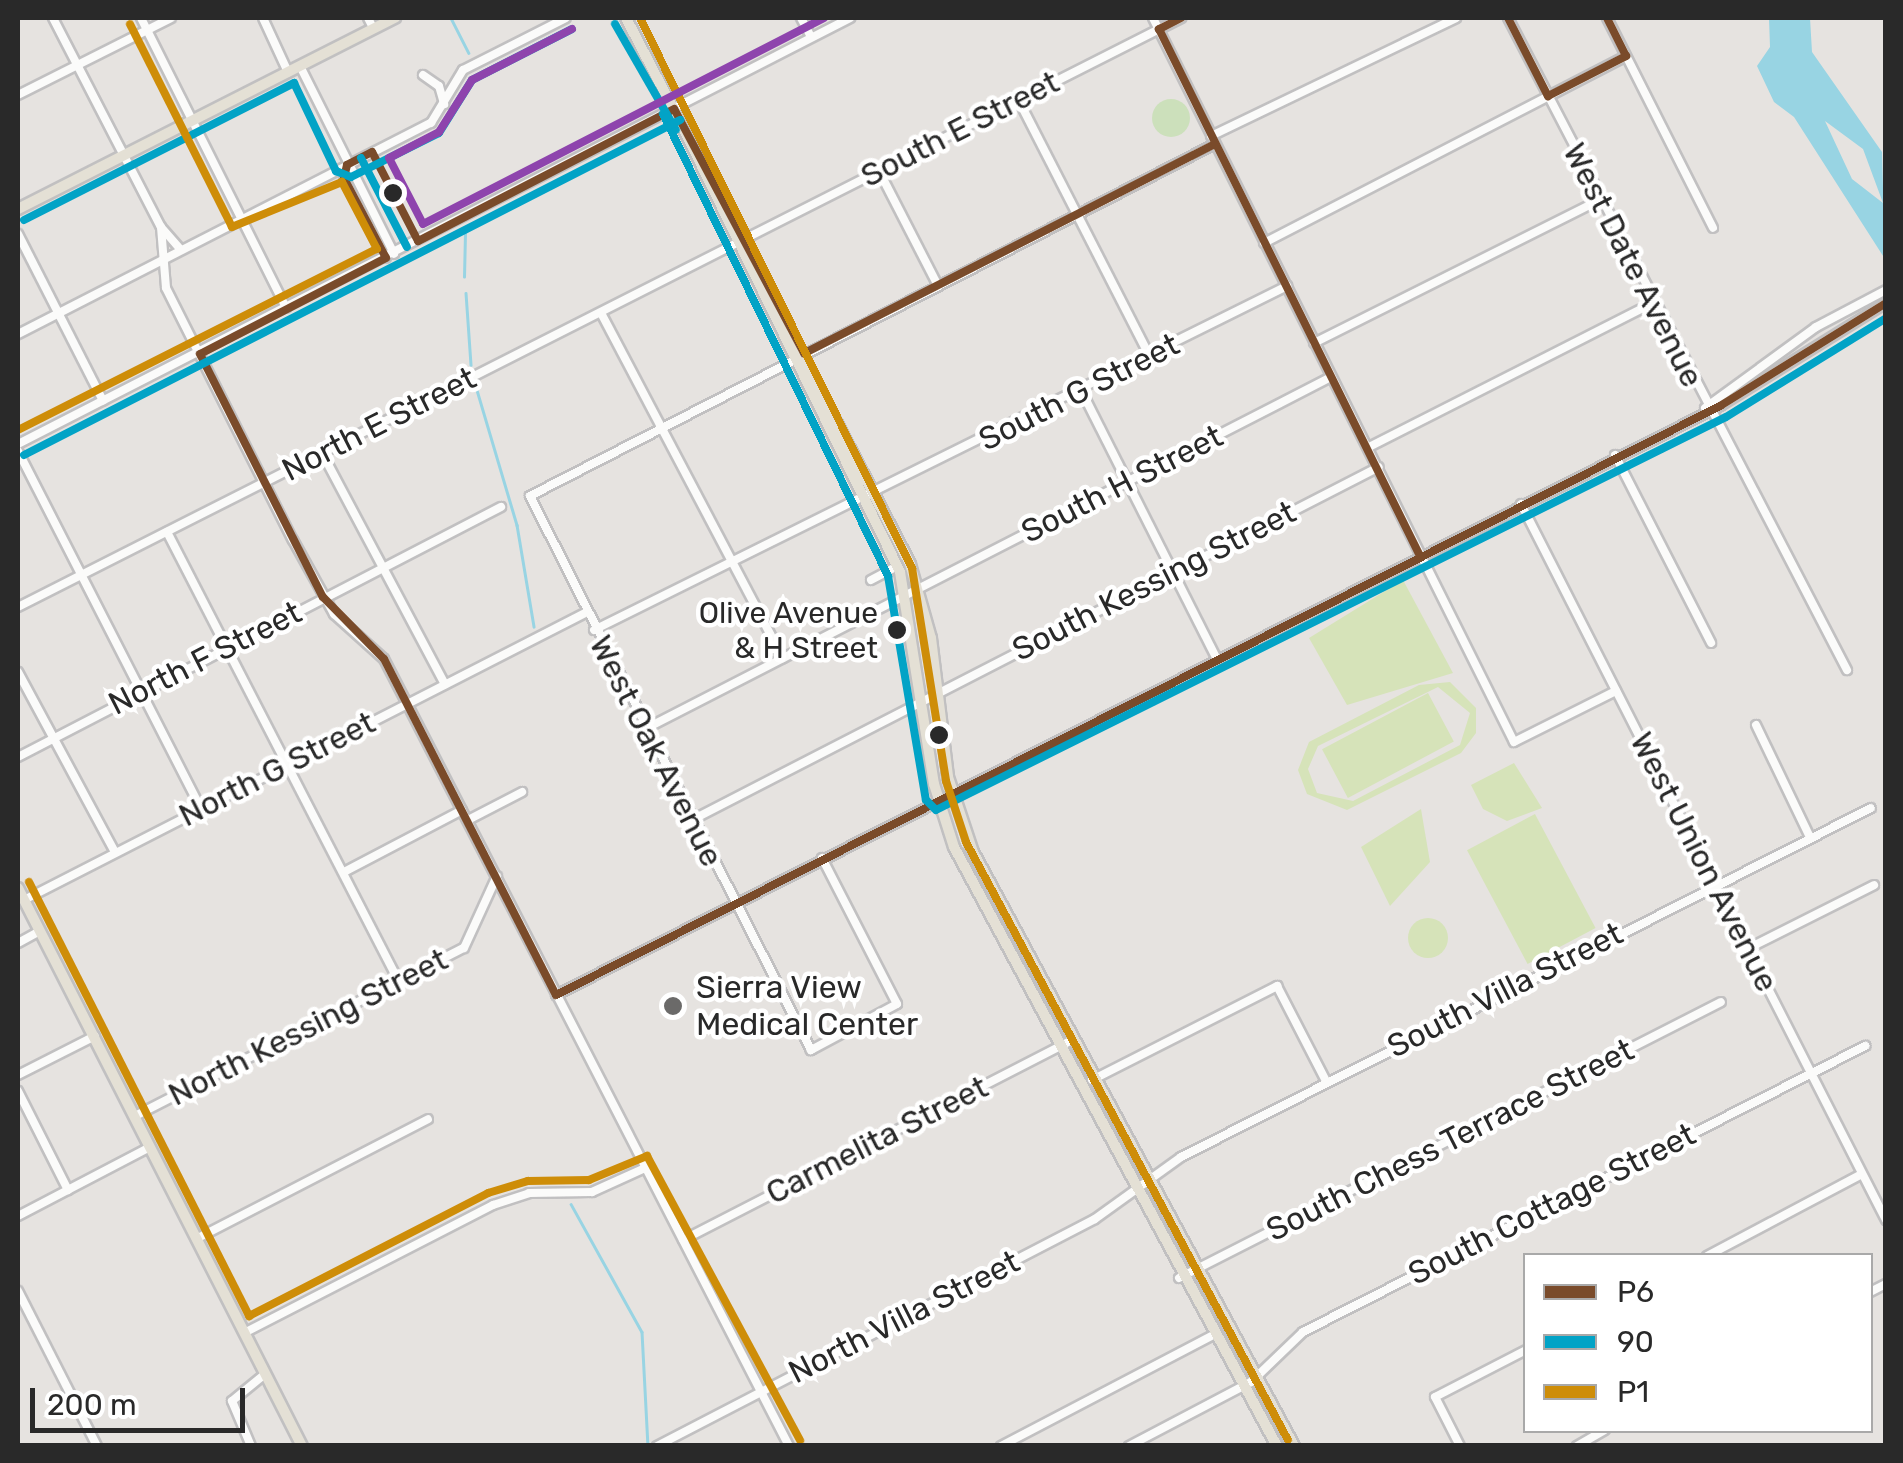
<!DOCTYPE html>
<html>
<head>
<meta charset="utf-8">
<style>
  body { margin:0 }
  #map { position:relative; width:1903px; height:1463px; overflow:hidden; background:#e6e3e0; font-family:Rubik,sans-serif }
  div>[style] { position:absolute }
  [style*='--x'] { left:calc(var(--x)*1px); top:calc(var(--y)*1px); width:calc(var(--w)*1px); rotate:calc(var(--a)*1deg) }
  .green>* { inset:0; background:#cce0bb }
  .round { border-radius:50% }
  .pitch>* { inset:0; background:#d6e3b9; transform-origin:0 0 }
  .water>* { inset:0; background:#98d4e3 }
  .stream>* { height:2.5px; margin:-1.25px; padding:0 1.25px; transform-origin:1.25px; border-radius:1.25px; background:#98d4e3 }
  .roads { filter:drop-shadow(2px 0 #c1c0c1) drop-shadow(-2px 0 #c1c0c1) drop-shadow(0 2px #c1c0c1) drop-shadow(0 -2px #c1c0c1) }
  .minor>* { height:8px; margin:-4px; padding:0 4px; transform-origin:4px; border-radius:4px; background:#fbfbfa }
  .major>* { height:10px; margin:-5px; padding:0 5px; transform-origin:5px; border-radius:5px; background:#e4e0d5 }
  .bus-1>* { height:8px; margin:-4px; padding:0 4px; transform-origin:4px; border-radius:4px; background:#7a4b2a }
  .bus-2>* { height:8px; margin:-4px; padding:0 4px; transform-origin:4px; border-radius:4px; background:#02a3c6 }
  .bus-3>* { height:8px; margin:-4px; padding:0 4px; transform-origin:4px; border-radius:4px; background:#ce8d08 }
  .bus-4>* { height:8px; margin:-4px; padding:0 4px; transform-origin:4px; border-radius:4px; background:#8e44ad }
  .dots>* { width:28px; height:28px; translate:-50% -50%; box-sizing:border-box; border:5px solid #fff; border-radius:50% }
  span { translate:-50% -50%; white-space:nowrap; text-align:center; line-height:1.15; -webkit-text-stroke:9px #fff; paint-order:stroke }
  .bus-label { font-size:30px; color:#292929 }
  .right { translate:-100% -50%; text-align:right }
  .street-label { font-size:32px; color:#292929 }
  .poi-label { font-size:32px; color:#292929 }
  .left { translate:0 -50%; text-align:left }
  .frame { position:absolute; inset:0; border:20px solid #292929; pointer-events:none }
  .legend { position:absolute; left:1523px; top:1253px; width:350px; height:180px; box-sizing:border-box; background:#fff; border:2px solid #a9a9a9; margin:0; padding:12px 18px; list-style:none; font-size:30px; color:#292929 }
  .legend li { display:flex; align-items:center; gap:20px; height:50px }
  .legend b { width:50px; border:2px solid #a9a9a9 }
  .scale { position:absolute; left:30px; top:1388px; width:215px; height:45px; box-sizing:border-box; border:5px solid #292929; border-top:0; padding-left:12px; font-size:30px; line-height:35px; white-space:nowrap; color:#292929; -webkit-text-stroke:8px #fff; paint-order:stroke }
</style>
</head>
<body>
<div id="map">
  <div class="green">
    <i class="round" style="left:1152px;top:99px;width:38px;height:38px"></i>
  </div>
  <div class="pitch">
    <i style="clip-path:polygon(1403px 580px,1453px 673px,1347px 705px,1309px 638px)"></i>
    <i style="clip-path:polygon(evenodd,1450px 682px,1476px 708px,1476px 733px,1461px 753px,1347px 810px,1307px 794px,1298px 770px,1309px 742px,1419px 685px,1450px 682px,1438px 687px,1470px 713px,1460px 745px,1353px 801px,1317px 793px,1308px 769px,1318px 746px,1438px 687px)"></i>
    <i style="left:1428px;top:693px;width:55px;height:120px;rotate:62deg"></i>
    <i style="clip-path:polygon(1514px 763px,1542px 808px,1507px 821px,1483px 809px,1471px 785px)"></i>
    <i style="clip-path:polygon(1421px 809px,1430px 862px,1390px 906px,1361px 847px)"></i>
    <i style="left:1535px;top:814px;width:129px;height:77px;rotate:62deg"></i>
    <i class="round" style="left:1408px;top:918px;width:40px;height:40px"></i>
  </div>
  <div class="water">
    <i style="clip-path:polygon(evenodd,1769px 18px,1810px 18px,1812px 52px,1882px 152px,1885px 259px,1794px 117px,1774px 102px,1757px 66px,1770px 47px,1769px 18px,1825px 121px,1863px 149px,1883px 203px,1852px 179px,1825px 121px)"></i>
  </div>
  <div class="stream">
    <i style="--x:451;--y:18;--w:39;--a:63"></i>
    <i style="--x:464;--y:277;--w:44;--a:-88.7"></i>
    <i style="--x:466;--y:293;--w:72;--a:86"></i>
    <i style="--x:477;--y:390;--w:141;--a:73.5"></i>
    <i style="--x:517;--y:525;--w:103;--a:80.5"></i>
    <i style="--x:571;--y:1204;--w:146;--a:61"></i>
    <i style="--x:642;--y:1332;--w:114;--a:87"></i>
  </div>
  <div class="roads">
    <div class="minor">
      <i style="--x:53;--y:18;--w:235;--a:62.7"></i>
      <i style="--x:161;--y:227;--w:61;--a:85.3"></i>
      <i style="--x:166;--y:288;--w:282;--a:63.3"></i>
      <i style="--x:293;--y:540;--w:85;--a:61"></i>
      <i style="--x:334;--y:614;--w:67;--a:42"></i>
      <i style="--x:384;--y:659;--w:885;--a:62.77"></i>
      <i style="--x:141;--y:18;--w:324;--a:63.4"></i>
      <i style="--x:263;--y:18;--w:60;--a:65.2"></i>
      <i style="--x:368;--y:18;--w:11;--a:63"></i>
      <i style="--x:801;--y:18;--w:21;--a:62"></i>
      <i style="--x:1153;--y:18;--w:809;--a:63.5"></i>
      <i style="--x:1514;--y:742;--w:114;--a:-26.6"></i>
      <i style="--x:1508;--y:18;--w:735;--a:62.53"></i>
      <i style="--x:1607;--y:18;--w:235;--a:63.2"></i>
      <i style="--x:300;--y:66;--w:210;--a:63.4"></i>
      <i style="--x:423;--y:75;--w:19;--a:35"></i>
      <i style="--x:439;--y:86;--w:19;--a:74"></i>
      <i style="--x:18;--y:95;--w:171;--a:-26.7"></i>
      <i style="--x:1018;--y:99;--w:288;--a:62.9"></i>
      <i style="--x:1211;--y:136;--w:272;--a:-25.7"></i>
      <i style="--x:347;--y:165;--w:13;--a:103"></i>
      <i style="--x:344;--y:178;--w:90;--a:62.3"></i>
      <i style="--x:879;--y:171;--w:129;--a:62.8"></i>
      <i style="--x:161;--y:227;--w:29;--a:49"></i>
      <i style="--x:18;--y:234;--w:187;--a:63"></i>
      <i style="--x:1264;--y:243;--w:407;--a:-27.3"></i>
      <i style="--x:601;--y:313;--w:390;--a:62.2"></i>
      <i style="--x:18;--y:334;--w:464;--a:-27.1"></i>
      <i style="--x:431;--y:123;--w:62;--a:-58.9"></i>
      <i style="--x:463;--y:70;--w:115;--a:-26.8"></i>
      <i style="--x:1314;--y:343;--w:320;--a:-26.6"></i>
      <i style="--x:1081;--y:390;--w:299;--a:63.2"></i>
      <i style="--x:1705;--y:408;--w:137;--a:-36.1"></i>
      <i style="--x:1816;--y:327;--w:79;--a:-27.9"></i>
      <i style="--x:18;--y:444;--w:935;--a:-27.11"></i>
      <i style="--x:1369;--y:447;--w:316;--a:-26.9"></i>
      <i style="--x:18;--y:451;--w:401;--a:62.9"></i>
      <i style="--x:322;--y:453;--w:262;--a:62"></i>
      <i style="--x:1615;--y:455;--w:211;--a:62.9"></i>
      <i style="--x:1521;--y:504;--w:804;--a:62.99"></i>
      <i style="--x:167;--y:532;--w:504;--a:62.72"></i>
      <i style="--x:871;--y:580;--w:30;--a:-28"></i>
      <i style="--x:18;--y:607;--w:1304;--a:-26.86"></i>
      <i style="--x:594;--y:630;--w:774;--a:-26.4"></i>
      <i style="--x:18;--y:672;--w:204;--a:61.7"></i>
      <i style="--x:1756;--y:725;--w:124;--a:64.3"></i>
      <i style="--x:645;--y:729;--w:771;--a:-27.16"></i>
      <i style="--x:18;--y:757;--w:544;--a:-27.37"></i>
      <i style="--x:468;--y:820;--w:61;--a:-27.4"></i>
      <i style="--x:692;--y:820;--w:772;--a:-27.2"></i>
      <i style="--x:822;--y:858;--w:164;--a:62.8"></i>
      <i style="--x:897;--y:1004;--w:98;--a:151.9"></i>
      <i style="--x:811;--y:1050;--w:621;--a:-116.9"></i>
      <i style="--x:530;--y:496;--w:770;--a:-27.2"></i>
      <i style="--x:344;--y:872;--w:133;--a:-27.7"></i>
      <i style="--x:24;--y:900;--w:630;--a:-27.09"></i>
      <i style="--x:18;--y:943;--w:25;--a:-29"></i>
      <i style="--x:1749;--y:948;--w:140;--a:-26.7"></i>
      <i style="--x:556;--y:995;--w:1305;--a:-26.84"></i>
      <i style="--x:1720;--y:406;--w:195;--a:-31.8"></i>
      <i style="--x:18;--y:1075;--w:86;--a:-26.9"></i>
      <i style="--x:1092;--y:1080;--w:208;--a:-26.9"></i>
      <i style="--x:1277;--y:986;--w:107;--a:62.7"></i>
      <i style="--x:18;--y:1091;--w:111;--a:63.2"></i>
      <i style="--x:135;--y:1116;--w:369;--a:-27.1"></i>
      <i style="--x:464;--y:948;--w:79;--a:-65.4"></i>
      <i style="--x:18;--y:1216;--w:149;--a:-27.6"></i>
      <i style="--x:196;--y:1239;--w:261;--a:-27.3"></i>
      <i style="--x:683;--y:1240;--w:437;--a:-27.2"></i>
      <i style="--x:1707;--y:1256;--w:175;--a:-27.9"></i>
      <i style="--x:1179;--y:1278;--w:608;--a:-26.99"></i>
      <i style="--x:18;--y:1291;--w:174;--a:63"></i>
      <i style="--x:1870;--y:1292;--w:18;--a:-27"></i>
      <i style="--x:244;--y:1333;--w:280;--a:-27.2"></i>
      <i style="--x:493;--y:1205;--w:38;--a:-18"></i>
      <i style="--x:529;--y:1193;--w:63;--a:-0.9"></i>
      <i style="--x:592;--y:1192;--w:58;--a:-24.4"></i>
      <i style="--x:251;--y:1446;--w:49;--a:-112.9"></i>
      <i style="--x:232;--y:1401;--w:43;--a:-39.3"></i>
      <i style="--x:657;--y:1446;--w:493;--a:-27.4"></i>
      <i style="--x:1095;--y:1219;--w:106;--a:-35.8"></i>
      <i style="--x:1181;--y:1157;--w:773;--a:-26.83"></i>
      <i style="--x:1001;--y:1446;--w:239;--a:-27.6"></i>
      <i style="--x:1129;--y:1446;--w:138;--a:-27.7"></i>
      <i style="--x:1251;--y:1382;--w:72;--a:-43.9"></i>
      <i style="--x:1303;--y:1332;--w:631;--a:-26.97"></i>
      <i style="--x:1460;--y:1446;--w:55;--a:-117"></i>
      <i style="--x:1435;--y:1397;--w:102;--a:-27.3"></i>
      <i style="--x:1577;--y:1446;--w:32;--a:-30"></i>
    </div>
    <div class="major">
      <i style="--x:626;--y:18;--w:615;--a:62.52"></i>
      <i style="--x:910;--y:564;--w:77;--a:74.2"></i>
      <i style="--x:931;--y:638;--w:140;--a:83"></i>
      <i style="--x:948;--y:777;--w:79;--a:71.6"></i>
      <i style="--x:973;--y:852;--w:675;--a:61.61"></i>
      <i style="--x:674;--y:109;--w:515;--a:63.98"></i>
      <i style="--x:900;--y:572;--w:215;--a:80.9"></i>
      <i style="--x:934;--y:784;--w:66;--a:72.4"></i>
      <i style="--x:954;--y:847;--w:681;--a:61.67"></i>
      <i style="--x:18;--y:209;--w:423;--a:-26.9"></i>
      <i style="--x:18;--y:888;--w:626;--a:63.03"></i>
    </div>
  </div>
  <div class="bus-1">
    <i style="--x:1181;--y:18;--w:25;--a:153"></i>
    <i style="--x:1159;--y:29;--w:586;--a:63.65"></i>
    <i style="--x:1508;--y:18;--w:88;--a:62.9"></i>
    <i style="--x:1548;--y:96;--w:88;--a:-27.1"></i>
    <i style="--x:1626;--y:56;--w:42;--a:-116.6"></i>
    <i style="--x:1215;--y:144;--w:461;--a:153"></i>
    <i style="--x:804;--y:353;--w:276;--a:-118"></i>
    <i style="--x:674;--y:109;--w:288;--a:152.7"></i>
    <i style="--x:418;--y:241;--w:100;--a:-117.3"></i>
    <i style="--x:372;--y:152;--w:28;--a:153"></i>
    <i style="--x:347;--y:165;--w:13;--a:103"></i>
    <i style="--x:344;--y:178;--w:90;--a:62.3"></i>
    <i style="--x:386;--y:258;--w:209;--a:152.7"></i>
    <i style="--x:200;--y:354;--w:272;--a:63.2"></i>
    <i style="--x:323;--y:597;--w:87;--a:45.5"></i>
    <i style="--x:384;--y:659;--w:377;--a:62.9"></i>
    <i style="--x:556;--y:995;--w:1305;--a:-26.84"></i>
    <i style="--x:1720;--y:406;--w:195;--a:-31.8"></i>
  </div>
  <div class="bus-2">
    <i style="--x:615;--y:24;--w:122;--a:60.1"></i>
    <i style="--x:663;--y:114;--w:514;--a:64.03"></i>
    <i style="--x:888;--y:576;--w:227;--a:80.4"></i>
    <i style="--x:926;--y:800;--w:14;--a:45"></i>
    <i style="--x:936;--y:810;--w:882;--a:-26.45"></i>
    <i style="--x:1726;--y:417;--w:188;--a:-31.7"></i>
    <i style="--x:361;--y:158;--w:100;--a:62.7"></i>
    <i style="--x:24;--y:220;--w:303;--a:-26.9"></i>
    <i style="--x:294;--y:83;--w:98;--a:64.5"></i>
    <i style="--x:336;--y:171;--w:16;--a:22"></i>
    <i style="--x:351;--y:177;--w:98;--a:-26.6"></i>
    <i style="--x:439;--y:133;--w:62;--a:-58.1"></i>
    <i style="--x:472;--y:80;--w:112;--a:-27"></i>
    <i style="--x:24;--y:455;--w:737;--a:-27.05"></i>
  </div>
  <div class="bus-3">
    <i style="--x:640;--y:18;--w:614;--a:63.69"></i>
    <i style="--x:912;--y:568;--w:216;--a:80.9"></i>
    <i style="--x:946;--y:781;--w:64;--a:71.8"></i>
    <i style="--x:966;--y:842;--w:679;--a:61.7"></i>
    <i style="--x:18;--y:430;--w:402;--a:-26.8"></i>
    <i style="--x:377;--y:249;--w:76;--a:-117.6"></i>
    <i style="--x:342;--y:182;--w:119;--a:157.8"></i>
    <i style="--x:232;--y:227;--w:227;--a:-116.7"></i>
    <i style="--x:29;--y:882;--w:487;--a:63.1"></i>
    <i style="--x:249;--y:1316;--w:269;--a:-27.2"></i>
    <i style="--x:488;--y:1193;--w:42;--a:-16.7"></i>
    <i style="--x:528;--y:1181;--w:61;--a:-0.9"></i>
    <i style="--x:589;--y:1180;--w:63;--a:-22.5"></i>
    <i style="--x:647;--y:1156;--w:323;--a:61.7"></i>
  </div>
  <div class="bus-4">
    <i style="--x:572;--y:29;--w:112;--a:153"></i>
    <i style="--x:472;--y:80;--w:62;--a:122.4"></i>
    <i style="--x:439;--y:132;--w:56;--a:152.5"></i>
    <i style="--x:389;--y:158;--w:74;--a:62.7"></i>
    <i style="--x:423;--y:224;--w:451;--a:-27.2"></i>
  </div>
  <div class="dots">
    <i style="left:393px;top:193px;background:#292929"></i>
    <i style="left:897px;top:630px;background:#292929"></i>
    <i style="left:939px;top:735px;background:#292929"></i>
    <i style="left:673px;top:1006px;background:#6b6a69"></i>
  </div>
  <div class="bus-label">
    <span class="right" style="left:878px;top:630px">Olive Avenue<br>&amp; H Street</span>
  </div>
  <div class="street-label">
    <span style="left:960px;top:129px;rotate:-27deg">South E Street</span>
    <span style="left:1633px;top:265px;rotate:63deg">West Date Avenue</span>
    <span style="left:1079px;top:392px;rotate:-27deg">South G Street</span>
    <span style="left:379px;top:424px;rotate:-27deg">North E Street</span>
    <span style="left:1122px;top:484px;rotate:-27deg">South H Street</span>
    <span style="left:1154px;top:581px;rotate:-27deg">South Kessing Street</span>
    <span style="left:205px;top:658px;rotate:-27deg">North F Street</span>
    <span style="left:656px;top:751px;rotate:63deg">West Oak Avenue</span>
    <span style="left:277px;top:769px;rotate:-27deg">North G Street</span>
    <span style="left:1704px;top:862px;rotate:63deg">West Union Avenue</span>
    <span style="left:1505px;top:990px;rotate:-27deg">South Villa Street</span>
    <span style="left:308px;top:1027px;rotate:-27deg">North Kessing Street</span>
    <span style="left:877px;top:1140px;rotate:-27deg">Carmelita Street</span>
    <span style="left:1450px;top:1140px;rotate:-27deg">South Chess Terrace Street</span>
    <span style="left:1552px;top:1204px;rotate:-27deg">South Cottage Street</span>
    <span style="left:904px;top:1317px;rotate:-27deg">North Villa Street</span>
  </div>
  <div class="poi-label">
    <span class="left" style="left:696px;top:1006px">Sierra View<br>Medical Center</span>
  </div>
  <div class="frame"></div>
  <ul class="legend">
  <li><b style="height:12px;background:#7a4b2a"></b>P6</li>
  <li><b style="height:12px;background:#02a3c6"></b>90</li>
  <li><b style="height:12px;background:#ce8d08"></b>P1</li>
  </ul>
  <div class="scale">200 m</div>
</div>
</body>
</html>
